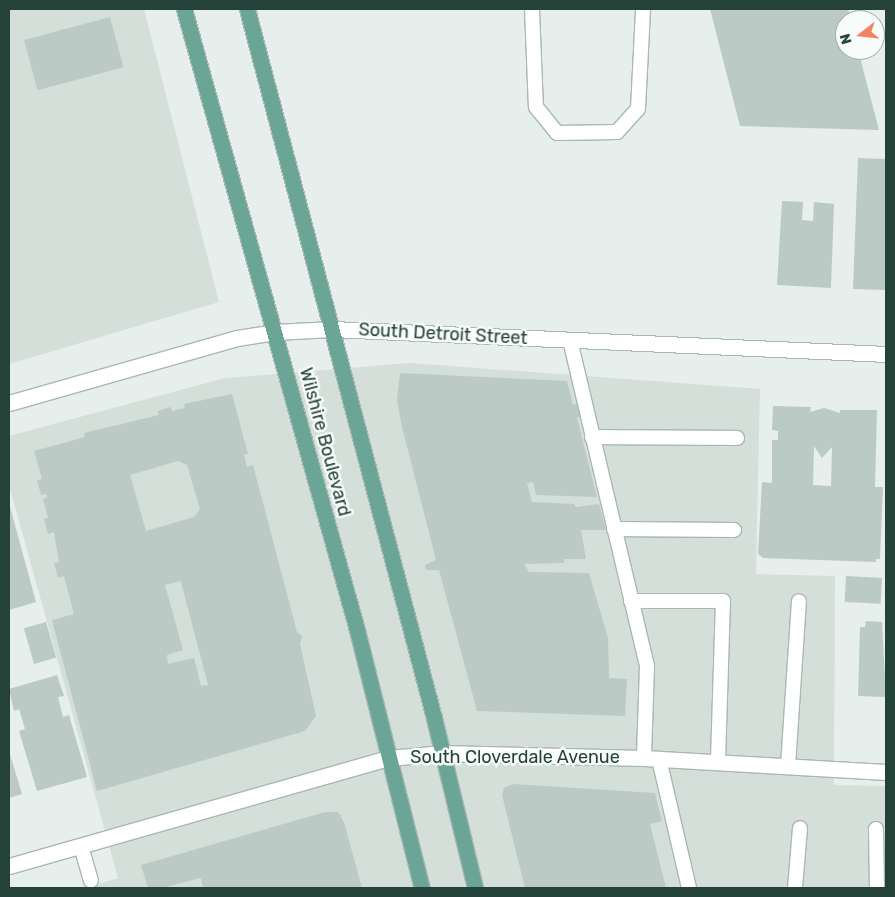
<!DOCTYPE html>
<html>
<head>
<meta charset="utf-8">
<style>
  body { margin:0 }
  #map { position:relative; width:895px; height:897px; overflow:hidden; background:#e6efeb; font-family:Rubik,sans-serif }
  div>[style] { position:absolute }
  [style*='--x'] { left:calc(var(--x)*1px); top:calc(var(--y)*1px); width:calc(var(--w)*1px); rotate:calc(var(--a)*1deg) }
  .built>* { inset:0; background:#d4dfda }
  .building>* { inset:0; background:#bbcac4; transform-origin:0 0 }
  .roads { filter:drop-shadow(1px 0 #a8b8b2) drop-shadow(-1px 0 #a8b8b2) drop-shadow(0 1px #a8b8b2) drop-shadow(0 -1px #a8b8b2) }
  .service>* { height:14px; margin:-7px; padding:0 7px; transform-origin:7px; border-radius:7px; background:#fff }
  .minor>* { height:15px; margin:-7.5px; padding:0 7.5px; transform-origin:7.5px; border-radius:7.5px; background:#fff }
  .primary>* { height:15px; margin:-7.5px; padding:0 7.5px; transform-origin:7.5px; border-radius:7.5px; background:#6aa596 }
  span { translate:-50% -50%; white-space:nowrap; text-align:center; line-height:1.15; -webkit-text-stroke:5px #f7fbf9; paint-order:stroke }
  .street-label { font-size:18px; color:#24423a }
  .frame { position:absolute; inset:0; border:10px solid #24423a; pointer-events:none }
  .north { position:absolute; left:835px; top:10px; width:50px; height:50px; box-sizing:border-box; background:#f7fbf9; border:1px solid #a3b1ad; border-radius:50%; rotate:254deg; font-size:14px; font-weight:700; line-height:20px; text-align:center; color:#24423a }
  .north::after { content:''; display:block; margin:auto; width:18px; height:22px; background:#f4845f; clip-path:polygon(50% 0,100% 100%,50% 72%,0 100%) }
</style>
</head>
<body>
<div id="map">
  <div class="built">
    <i style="clip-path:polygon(9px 9px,144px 9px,219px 302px,9px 364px)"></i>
    <i style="clip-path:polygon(410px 363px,760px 389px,756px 574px,835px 576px,834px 785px,886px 786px,886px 888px,85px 888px,118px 878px,9px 485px,9px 436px,225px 378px)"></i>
  </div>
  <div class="building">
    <i style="clip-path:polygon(710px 9px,848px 9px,851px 20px,845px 20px,845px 50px,858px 50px,879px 130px,740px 126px)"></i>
    <i style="left:110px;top:17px;width:52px;height:89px;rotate:75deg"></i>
    <i style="clip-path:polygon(858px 158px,886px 159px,886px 290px,853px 289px)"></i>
    <i style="clip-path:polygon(782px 201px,803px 202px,802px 220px,813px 221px,814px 202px,834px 204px,831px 288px,777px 285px)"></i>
    <i style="clip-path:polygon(400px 373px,567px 381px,573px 405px,579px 403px,582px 416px,577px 418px,597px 497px,536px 495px,533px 482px,527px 483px,532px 502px,574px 504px,576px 507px,599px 504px,606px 530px,581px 530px,586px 559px,564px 559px,564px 563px,524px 564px,529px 572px,589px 573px,608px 638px,609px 678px,627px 679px,625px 716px,477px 711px,439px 570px,426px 570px,425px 565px,436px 560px,402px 427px,397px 400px)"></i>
    <i style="clip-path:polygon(evenodd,232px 394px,248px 454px,244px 454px,247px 467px,253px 465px,297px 632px,302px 636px,300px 644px,316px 716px,305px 731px,97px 791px,52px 620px,74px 614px,64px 576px,58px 578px,54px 563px,59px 562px,56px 545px,54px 532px,48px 534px,44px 519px,48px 518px,43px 499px,47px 498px,46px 494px,41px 495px,37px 480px,42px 479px,34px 451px,85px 437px,84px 433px,159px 415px,158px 411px,171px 407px,172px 411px,185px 408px,184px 404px,232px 394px,178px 461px,187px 465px,200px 509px,194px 517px,146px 531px,130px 475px,178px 461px,232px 394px,181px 581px,181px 582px,208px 685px,201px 686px,194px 658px,168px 664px,167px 655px,183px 650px,165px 585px,181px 581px)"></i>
    <i style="clip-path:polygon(evenodd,773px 406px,811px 407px,810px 412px,824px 408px,840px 413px,840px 410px,877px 410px,875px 487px,883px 487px,880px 559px,876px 559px,876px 562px,763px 558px,758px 554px,762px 482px,772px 483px,772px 440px,778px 440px,778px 431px,772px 430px,773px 406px,814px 446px,822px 458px,832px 447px,831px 486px,813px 485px,814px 446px)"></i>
    <i style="clip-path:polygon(9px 503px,36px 602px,9px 610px)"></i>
    <i style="left:846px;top:576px;width:36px;height:26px;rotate:3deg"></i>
    <i style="clip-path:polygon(866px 621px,882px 622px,886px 697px,858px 696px,860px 627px,865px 627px)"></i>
    <i style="left:46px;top:622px;width:37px;height:23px;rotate:74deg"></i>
    <i style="clip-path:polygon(57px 675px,64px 696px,58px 697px,63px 717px,69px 715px,87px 777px,37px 791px,19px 731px,25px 729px,19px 709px,14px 711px,9px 689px)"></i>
    <i style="clip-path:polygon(9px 751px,22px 794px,9px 798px)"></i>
    <i style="clip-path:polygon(513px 784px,655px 793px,662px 821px,650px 824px,666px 888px,525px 888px,502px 795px,504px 788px)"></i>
    <i style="clip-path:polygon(325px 812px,338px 812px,344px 822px,362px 888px,203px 888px,201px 879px,204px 877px,163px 888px,148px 888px,141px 865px)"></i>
  </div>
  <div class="roads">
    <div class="service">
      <i style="--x:532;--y:9;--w:98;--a:87.7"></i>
      <i style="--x:536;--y:107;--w:33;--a:51"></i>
      <i style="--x:557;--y:133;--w:60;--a:-1"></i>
      <i style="--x:617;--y:132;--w:31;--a:-48"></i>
      <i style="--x:638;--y:109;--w:100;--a:-87.1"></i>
      <i style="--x:570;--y:340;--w:335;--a:76.7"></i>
      <i style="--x:647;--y:666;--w:92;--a:91.9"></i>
      <i style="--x:592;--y:437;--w:145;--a:0.4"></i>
      <i style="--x:614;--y:529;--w:120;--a:0.5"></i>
      <i style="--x:631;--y:601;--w:92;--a:0"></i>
      <i style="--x:723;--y:601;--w:161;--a:91.8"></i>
      <i style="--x:659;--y:759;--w:132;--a:76.9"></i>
      <i style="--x:788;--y:766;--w:165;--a:-86.2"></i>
      <i style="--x:876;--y:829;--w:59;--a:89"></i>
      <i style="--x:81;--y:846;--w:36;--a:74"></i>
      <i style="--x:795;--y:888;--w:60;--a:-85.2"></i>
    </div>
    <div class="minor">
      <i style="--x:9;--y:403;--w:237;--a:-15.9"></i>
      <i style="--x:237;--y:338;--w:38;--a:-9"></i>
      <i style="--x:275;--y:332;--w:57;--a:-3"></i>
      <i style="--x:332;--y:329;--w:555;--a:2.58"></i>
      <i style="--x:9;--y:866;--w:395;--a:-15.9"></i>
      <i style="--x:389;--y:758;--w:54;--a:-5.3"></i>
      <i style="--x:443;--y:753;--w:201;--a:1.4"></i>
      <i style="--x:644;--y:758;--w:242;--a:3.3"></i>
    </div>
    <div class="primary">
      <i style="--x:184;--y:9;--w:645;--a:74.43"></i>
      <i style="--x:357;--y:630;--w:266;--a:75.9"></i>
      <i style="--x:247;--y:9;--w:733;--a:75.22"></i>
      <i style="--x:434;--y:718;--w:175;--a:76.4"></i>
    </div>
  </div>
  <div class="street-label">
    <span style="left:443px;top:334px;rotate:3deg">South Detroit Street</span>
    <span style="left:325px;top:442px;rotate:75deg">Wilshire Boulevard</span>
    <span style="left:515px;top:757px">South Cloverdale Avenue</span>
  </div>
  <div class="frame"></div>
  <div class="north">N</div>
</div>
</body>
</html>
